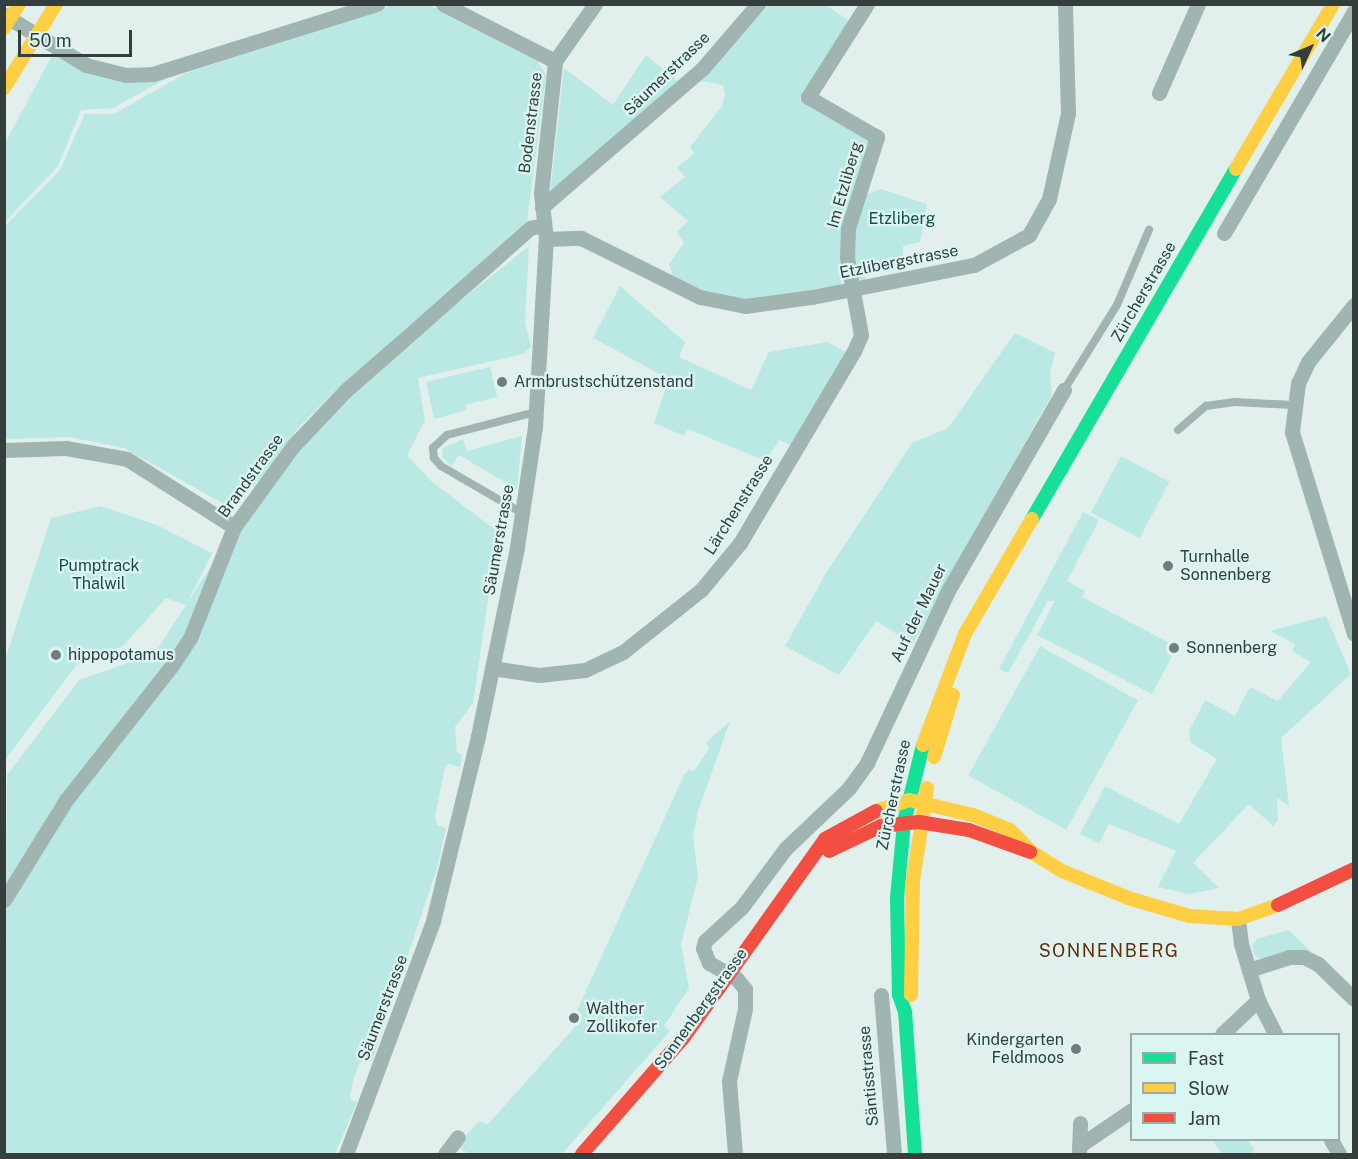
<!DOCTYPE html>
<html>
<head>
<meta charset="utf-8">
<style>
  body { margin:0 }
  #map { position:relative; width:1358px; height:1159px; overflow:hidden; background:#e1efed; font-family:"Public Sans",sans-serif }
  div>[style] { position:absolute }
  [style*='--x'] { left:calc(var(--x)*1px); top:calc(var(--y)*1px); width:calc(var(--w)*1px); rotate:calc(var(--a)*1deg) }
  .green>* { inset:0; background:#bae9e4; transform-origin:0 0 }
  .lane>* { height:8px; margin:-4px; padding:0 4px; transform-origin:4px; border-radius:4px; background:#a0b5b2 }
  .street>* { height:15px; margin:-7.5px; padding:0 7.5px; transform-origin:7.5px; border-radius:7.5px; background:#a0b5b2 }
  .fast>* { height:14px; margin:-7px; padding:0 7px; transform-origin:7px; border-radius:7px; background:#16e098 }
  .slow>* { height:14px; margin:-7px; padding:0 7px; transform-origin:7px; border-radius:7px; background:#ffcf43 }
  .jam>* { height:14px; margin:-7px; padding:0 7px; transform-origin:7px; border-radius:7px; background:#f24e42 }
  .dots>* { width:16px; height:16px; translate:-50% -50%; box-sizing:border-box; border:3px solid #dbf5f2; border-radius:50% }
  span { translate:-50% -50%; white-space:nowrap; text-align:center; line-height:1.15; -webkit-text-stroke:4.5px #dbf5f2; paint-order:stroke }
  .street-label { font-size:16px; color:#343e3d }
  .park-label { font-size:16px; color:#1a4c48 }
  .poi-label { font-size:16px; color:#343e3d }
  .left { translate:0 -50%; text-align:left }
  .right { translate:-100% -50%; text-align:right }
  .neighbourhood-label { font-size:18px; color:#6a2c06; letter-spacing:1.5px }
  .frame { position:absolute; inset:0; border:6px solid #343e3d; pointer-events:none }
  .legend { position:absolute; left:1130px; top:1033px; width:210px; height:108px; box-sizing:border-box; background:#dbf5f2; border:2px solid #98acaa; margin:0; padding:8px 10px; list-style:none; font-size:18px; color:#343e3d }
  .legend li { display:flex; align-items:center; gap:12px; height:30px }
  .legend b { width:30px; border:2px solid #98acaa }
  .north { position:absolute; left:1280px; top:18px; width:60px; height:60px; -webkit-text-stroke:4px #dbf5f2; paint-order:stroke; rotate:46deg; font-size:16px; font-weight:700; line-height:24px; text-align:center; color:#343e3d }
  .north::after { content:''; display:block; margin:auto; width:21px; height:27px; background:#343e3d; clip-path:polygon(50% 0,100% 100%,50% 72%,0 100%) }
  .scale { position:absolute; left:18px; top:30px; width:114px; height:27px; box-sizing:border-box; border:3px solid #343e3d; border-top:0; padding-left:8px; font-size:18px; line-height:21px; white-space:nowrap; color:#343e3d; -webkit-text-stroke:4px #dbf5f2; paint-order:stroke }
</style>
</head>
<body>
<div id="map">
  <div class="green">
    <i style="clip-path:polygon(427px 5px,455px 14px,536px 58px,546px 75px,527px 221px,326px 400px,297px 429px,267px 473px,233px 504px,224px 504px,124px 448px,69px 437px,5px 439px,4px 227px,60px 170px,85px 114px,114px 114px,184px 74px,390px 6px)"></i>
    <i style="clip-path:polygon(769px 5px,826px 5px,851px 22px,799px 99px,871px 140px,841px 283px,835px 288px,732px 301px,674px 279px,669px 264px,684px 243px,677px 232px,688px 221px,660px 197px,685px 177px,677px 167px,694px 154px,690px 147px,722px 106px,725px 94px,723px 85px,701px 81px)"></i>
    <i style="clip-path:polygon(53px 54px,85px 71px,113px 80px,146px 82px,167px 78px,113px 108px,81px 110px,58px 166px,5px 222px,5px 143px)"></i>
    <i style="clip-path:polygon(646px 55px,681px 84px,550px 193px,564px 68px,613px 105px)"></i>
    <i style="clip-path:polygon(881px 189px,927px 204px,920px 242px,903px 246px,903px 261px,864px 269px,866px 282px,856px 278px,852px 257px,856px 224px,865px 195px)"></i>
    <i style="clip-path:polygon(529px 246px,525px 323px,531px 347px,523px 354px,418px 378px,425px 420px,407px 455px,431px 481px,498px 532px,473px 703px,455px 727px,457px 753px,462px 755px,460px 767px,449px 764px,445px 768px,435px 816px,437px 825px,446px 828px,436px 872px,372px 1061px,360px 1062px,353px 1080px,350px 1099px,357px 1102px,335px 1154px,5px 1154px,7px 775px,79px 680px,155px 653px,186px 605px,166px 598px,123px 646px,78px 663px,5px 760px,5px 660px,51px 518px,101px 506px,157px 525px,212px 553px,187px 603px,281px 459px,403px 347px)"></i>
    <i style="clip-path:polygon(620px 286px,685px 342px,679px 357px,751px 390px,769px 352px,827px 342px,846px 352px,791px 445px,779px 440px,766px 461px,688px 429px,684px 436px,654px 423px,669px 379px,593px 338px)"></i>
    <i style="clip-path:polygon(1015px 333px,1055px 353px,1050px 373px,1052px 394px,913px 644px,876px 621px,839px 675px,785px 646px,826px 573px,912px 443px,948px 428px)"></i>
    <i style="clip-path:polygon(490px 367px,497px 397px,465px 405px,467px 410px,434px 419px,426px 382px)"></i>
    <i style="clip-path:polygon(522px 436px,517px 489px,459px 455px,452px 466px,442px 457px,443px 448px,463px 439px,467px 451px)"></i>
    <i style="left:1121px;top:456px;width:55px;height:64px;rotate:28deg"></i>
    <i style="clip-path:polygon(1083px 512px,1099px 520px,1067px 581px,1085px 591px,1082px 597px,1177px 647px,1152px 694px,1037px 635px,1055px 601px,1048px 601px,1008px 673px,999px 669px)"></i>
    <i style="clip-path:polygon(1326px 616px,1351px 674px,1281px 738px,1289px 806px,1277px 798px,1278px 821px,1273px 826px,1249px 804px,1193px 863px,1219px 888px,1189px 894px,1158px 887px,1176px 851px,1109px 824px,1099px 843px,1080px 834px,1105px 786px,1179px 824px,1217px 759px,1190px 742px,1189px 731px,1205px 700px,1235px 716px,1250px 687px,1278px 701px,1311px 662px,1292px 651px,1295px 644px,1270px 631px)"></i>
    <i style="left:1040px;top:646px;width:112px;height:148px;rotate:29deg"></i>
    <i style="clip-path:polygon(730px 721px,698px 811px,693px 836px,698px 876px,681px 945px,689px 988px,664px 1026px,670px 1031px,562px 1154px,470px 1154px,456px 1146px,479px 1121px,488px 1124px,575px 1027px,575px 1015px,684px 775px,689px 770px,694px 771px,709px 749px,707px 742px)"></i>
    <i style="clip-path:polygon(1288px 930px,1311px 952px,1287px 951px,1261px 959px,1255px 956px,1252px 946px,1257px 939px)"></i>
    <i style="clip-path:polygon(1212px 1140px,1248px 1140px,1255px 1150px,1248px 1154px,1222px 1154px)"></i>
  </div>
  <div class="lane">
    <i style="--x:1064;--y:390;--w:100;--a:-58.1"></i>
    <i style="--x:1117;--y:305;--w:82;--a:-66.9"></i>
    <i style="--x:1178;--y:430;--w:37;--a:-41"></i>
    <i style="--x:1206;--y:406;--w:29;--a:-8"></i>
    <i style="--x:1235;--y:402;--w:58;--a:3"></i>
    <i style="--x:522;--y:513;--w:94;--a:-149.9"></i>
    <i style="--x:441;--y:466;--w:11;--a:-131"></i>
    <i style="--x:434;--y:458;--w:10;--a:-96"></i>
    <i style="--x:433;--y:448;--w:19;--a:-43"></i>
    <i style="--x:447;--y:435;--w:92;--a:-14.5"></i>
  </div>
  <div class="street">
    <i style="--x:443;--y:4;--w:126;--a:27"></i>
    <i style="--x:4;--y:15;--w:96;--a:31.4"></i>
    <i style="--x:86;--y:65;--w:41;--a:14"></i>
    <i style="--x:126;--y:75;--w:27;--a:-2"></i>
    <i style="--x:153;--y:74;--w:235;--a:-17.4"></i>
    <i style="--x:555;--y:61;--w:70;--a:-54.9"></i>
    <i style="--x:1159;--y:93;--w:97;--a:-66.3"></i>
    <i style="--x:542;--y:207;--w:211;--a:-40.8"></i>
    <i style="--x:702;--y:69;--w:86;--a:-49.3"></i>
    <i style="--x:1224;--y:233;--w:257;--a:-59.6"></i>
    <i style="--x:546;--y:239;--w:35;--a:-2"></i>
    <i style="--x:581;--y:238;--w:133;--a:26.4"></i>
    <i style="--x:700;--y:297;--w:46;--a:11.3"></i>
    <i style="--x:745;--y:306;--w:68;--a:-7.7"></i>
    <i style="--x:812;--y:297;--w:165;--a:-11.2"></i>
    <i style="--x:974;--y:265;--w:63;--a:-28.6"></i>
    <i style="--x:1029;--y:235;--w:41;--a:-60.9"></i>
    <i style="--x:1049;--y:199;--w:88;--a:-77.5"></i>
    <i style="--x:1068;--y:113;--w:109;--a:-91.6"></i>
    <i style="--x:1354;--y:305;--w:73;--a:128.9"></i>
    <i style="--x:1308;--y:362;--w:23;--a:115"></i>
    <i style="--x:1298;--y:383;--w:49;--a:97"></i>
    <i style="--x:1292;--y:432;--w:211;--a:72.9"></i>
    <i style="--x:4;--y:450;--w:62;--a:-1.8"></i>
    <i style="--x:66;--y:448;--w:62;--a:10.2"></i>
    <i style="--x:127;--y:459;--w:127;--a:32.4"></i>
    <i style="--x:492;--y:668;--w:48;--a:8.5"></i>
    <i style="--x:539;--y:675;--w:46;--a:-6.2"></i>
    <i style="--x:585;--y:670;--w:42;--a:-25.3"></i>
    <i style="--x:623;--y:652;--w:100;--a:-38.5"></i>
    <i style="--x:701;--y:590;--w:61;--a:-50.3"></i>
    <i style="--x:740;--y:543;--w:223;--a:-59.3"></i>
    <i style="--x:854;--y:351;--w:17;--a:-66"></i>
    <i style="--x:861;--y:335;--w:79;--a:-100.2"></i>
    <i style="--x:847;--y:257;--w:29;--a:-88"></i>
    <i style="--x:848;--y:228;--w:96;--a:-72.3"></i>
    <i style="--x:877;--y:137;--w:80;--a:-149.9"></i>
    <i style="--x:808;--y:97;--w:110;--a:-57.6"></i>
    <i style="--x:4;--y:900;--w:118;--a:-58.2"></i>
    <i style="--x:66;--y:800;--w:173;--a:-51.8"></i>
    <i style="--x:173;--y:664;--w:33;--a:-57"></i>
    <i style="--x:191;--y:636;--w:117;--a:-68.5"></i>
    <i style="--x:234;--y:527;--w:100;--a:-53.9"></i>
    <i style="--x:293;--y:446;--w:76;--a:-46.6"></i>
    <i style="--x:345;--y:391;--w:73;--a:-41.1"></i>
    <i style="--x:400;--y:343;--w:174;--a:-41.5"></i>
    <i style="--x:530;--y:228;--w:13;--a:-13"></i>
    <i style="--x:1238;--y:919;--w:25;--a:83"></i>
    <i style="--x:1241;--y:944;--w:59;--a:73.1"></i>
    <i style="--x:1258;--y:1000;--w:38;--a:63"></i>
    <i style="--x:1249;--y:970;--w:42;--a:-18"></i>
    <i style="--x:1289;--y:957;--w:15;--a:0"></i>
    <i style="--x:1304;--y:957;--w:16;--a:27"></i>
    <i style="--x:1318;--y:964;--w:50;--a:44.2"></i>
    <i style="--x:881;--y:995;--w:160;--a:85.3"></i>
    <i style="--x:1222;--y:1034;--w:50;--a:-43.4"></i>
    <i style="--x:1331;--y:1140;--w:16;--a:60"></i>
    <i style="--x:1079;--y:1146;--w:64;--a:-34.2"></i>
    <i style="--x:1079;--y:1153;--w:30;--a:-88"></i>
    <i style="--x:346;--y:1154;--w:249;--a:-69.5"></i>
    <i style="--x:433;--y:921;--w:190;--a:-76.3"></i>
    <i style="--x:478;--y:736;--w:193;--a:-78.3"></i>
    <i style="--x:517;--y:547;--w:121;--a:-81.5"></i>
    <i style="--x:535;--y:427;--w:188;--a:-86.7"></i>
    <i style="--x:546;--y:239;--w:46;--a:-96.2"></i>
    <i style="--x:541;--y:193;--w:133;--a:-83.9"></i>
    <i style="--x:445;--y:1154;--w:21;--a:-53"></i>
    <i style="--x:735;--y:1154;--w:73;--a:-94.7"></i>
    <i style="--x:729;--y:1081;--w:74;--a:-77.5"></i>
    <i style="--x:745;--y:1009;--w:20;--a:-90"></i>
    <i style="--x:745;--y:989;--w:13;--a:-129"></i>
    <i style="--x:737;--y:979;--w:32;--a:-150"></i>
    <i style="--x:709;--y:963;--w:16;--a:-112"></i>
    <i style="--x:703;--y:948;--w:7;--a:-74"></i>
    <i style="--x:705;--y:941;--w:50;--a:-42.6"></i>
    <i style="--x:742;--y:907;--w:72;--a:-53.4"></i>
    <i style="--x:785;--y:849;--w:88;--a:-43.6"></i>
    <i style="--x:849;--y:788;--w:31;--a:-54"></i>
    <i style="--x:867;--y:763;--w:192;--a:-64.8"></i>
    <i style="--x:949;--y:589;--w:230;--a:-60"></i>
  </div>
  <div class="fast">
    <i style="--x:1032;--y:519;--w:405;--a:-59.8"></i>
    <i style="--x:915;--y:1154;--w:142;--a:-94"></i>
    <i style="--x:905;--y:1012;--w:18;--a:-109"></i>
    <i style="--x:899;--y:995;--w:97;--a:-91.2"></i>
    <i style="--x:897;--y:898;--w:76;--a:-84.7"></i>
    <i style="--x:904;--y:822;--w:79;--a:-76.1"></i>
  </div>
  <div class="slow">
    <i style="--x:4;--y:28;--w:28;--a:-58"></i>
    <i style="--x:4;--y:88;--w:99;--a:-58.2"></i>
    <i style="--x:1236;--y:169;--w:191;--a:-59.5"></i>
    <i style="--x:923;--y:745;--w:119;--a:-69.3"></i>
    <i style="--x:965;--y:634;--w:133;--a:-59.8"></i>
    <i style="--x:934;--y:757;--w:65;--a:-73"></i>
    <i style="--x:876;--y:811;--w:35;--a:-18"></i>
    <i style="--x:909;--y:800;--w:66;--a:13.2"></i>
    <i style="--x:973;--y:815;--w:40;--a:22"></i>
    <i style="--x:1010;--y:830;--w:33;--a:45"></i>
    <i style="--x:1033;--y:853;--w:34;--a:32"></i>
    <i style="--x:1062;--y:871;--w:71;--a:22.2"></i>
    <i style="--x:1128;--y:898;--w:64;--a:16.4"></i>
    <i style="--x:1189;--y:916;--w:49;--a:3.5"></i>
    <i style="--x:1238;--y:919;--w:42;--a:-19.3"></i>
    <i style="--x:911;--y:995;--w:114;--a:-89"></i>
    <i style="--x:913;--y:881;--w:94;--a:-81.4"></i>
  </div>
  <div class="jam">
    <i style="--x:829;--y:851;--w:58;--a:-25.7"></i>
    <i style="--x:881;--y:826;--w:38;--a:-6"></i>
    <i style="--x:919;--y:822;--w:51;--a:9.1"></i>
    <i style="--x:969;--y:830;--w:65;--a:19.8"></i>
    <i style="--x:1278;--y:905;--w:84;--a:-25.3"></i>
    <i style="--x:582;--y:1154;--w:155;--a:-48.9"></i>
    <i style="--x:684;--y:1037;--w:243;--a:-54.5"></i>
    <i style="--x:825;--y:839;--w:58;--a:-28.8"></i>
  </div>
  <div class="dots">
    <i style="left:502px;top:382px;background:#717c7b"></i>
    <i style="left:1168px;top:566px;background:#717c7b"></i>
    <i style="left:1174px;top:648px;background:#717c7b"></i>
    <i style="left:56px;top:655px;background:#717c7b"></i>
    <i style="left:574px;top:1018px;background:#717c7b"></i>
    <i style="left:1076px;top:1049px;background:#717c7b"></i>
  </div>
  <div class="street-label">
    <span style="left:667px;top:74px;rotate:-44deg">Säumerstrasse</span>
    <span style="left:531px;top:123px;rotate:-83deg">Bodenstrasse</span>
    <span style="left:845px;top:185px;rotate:-74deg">Im Etzliberg</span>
    <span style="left:899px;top:262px;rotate:-11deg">Etzlibergstrasse</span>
    <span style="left:1144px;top:292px;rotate:-60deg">Zürcherstrasse</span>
    <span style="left:251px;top:476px;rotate:-54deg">Brandstrasse</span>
    <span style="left:739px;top:505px;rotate:-58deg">Lärchenstrasse</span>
    <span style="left:499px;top:540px;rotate:-80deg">Säumerstrasse</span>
    <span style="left:919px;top:613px;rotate:-64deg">Auf der Mauer</span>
    <span style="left:894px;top:795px;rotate:-78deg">Zürcherstrasse</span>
    <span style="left:383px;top:1008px;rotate:-69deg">Säumerstrasse</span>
    <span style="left:701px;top:1009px;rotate:-54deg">Sonnenbergstrasse</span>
    <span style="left:869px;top:1076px;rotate:-95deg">Säntisstrasse</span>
  </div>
  <div class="park-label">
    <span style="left:902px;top:219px">Etzliberg</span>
    <span style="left:99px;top:575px">Pumptrack<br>Thalwil</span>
  </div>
  <div class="poi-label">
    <span class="left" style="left:514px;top:382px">Armbrustschützenstand</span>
    <span class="left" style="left:1180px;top:566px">Turnhalle<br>Sonnenberg</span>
    <span class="left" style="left:1186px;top:648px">Sonnenberg</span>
    <span class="left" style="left:68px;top:655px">hippopotamus</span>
    <span class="left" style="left:586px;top:1018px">Walther<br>Zollikofer</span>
    <span class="right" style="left:1064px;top:1049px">Kindergarten<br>Feldmoos</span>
  </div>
  <div class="neighbourhood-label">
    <span style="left:1109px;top:951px">SONNENBERG</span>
  </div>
  <div class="frame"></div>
  <ul class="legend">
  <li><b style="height:8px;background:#16e098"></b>Fast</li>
  <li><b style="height:8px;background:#ffcf43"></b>Slow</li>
  <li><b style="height:8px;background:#f24e42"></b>Jam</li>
  </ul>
  <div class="north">N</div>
  <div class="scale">50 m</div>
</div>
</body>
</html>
